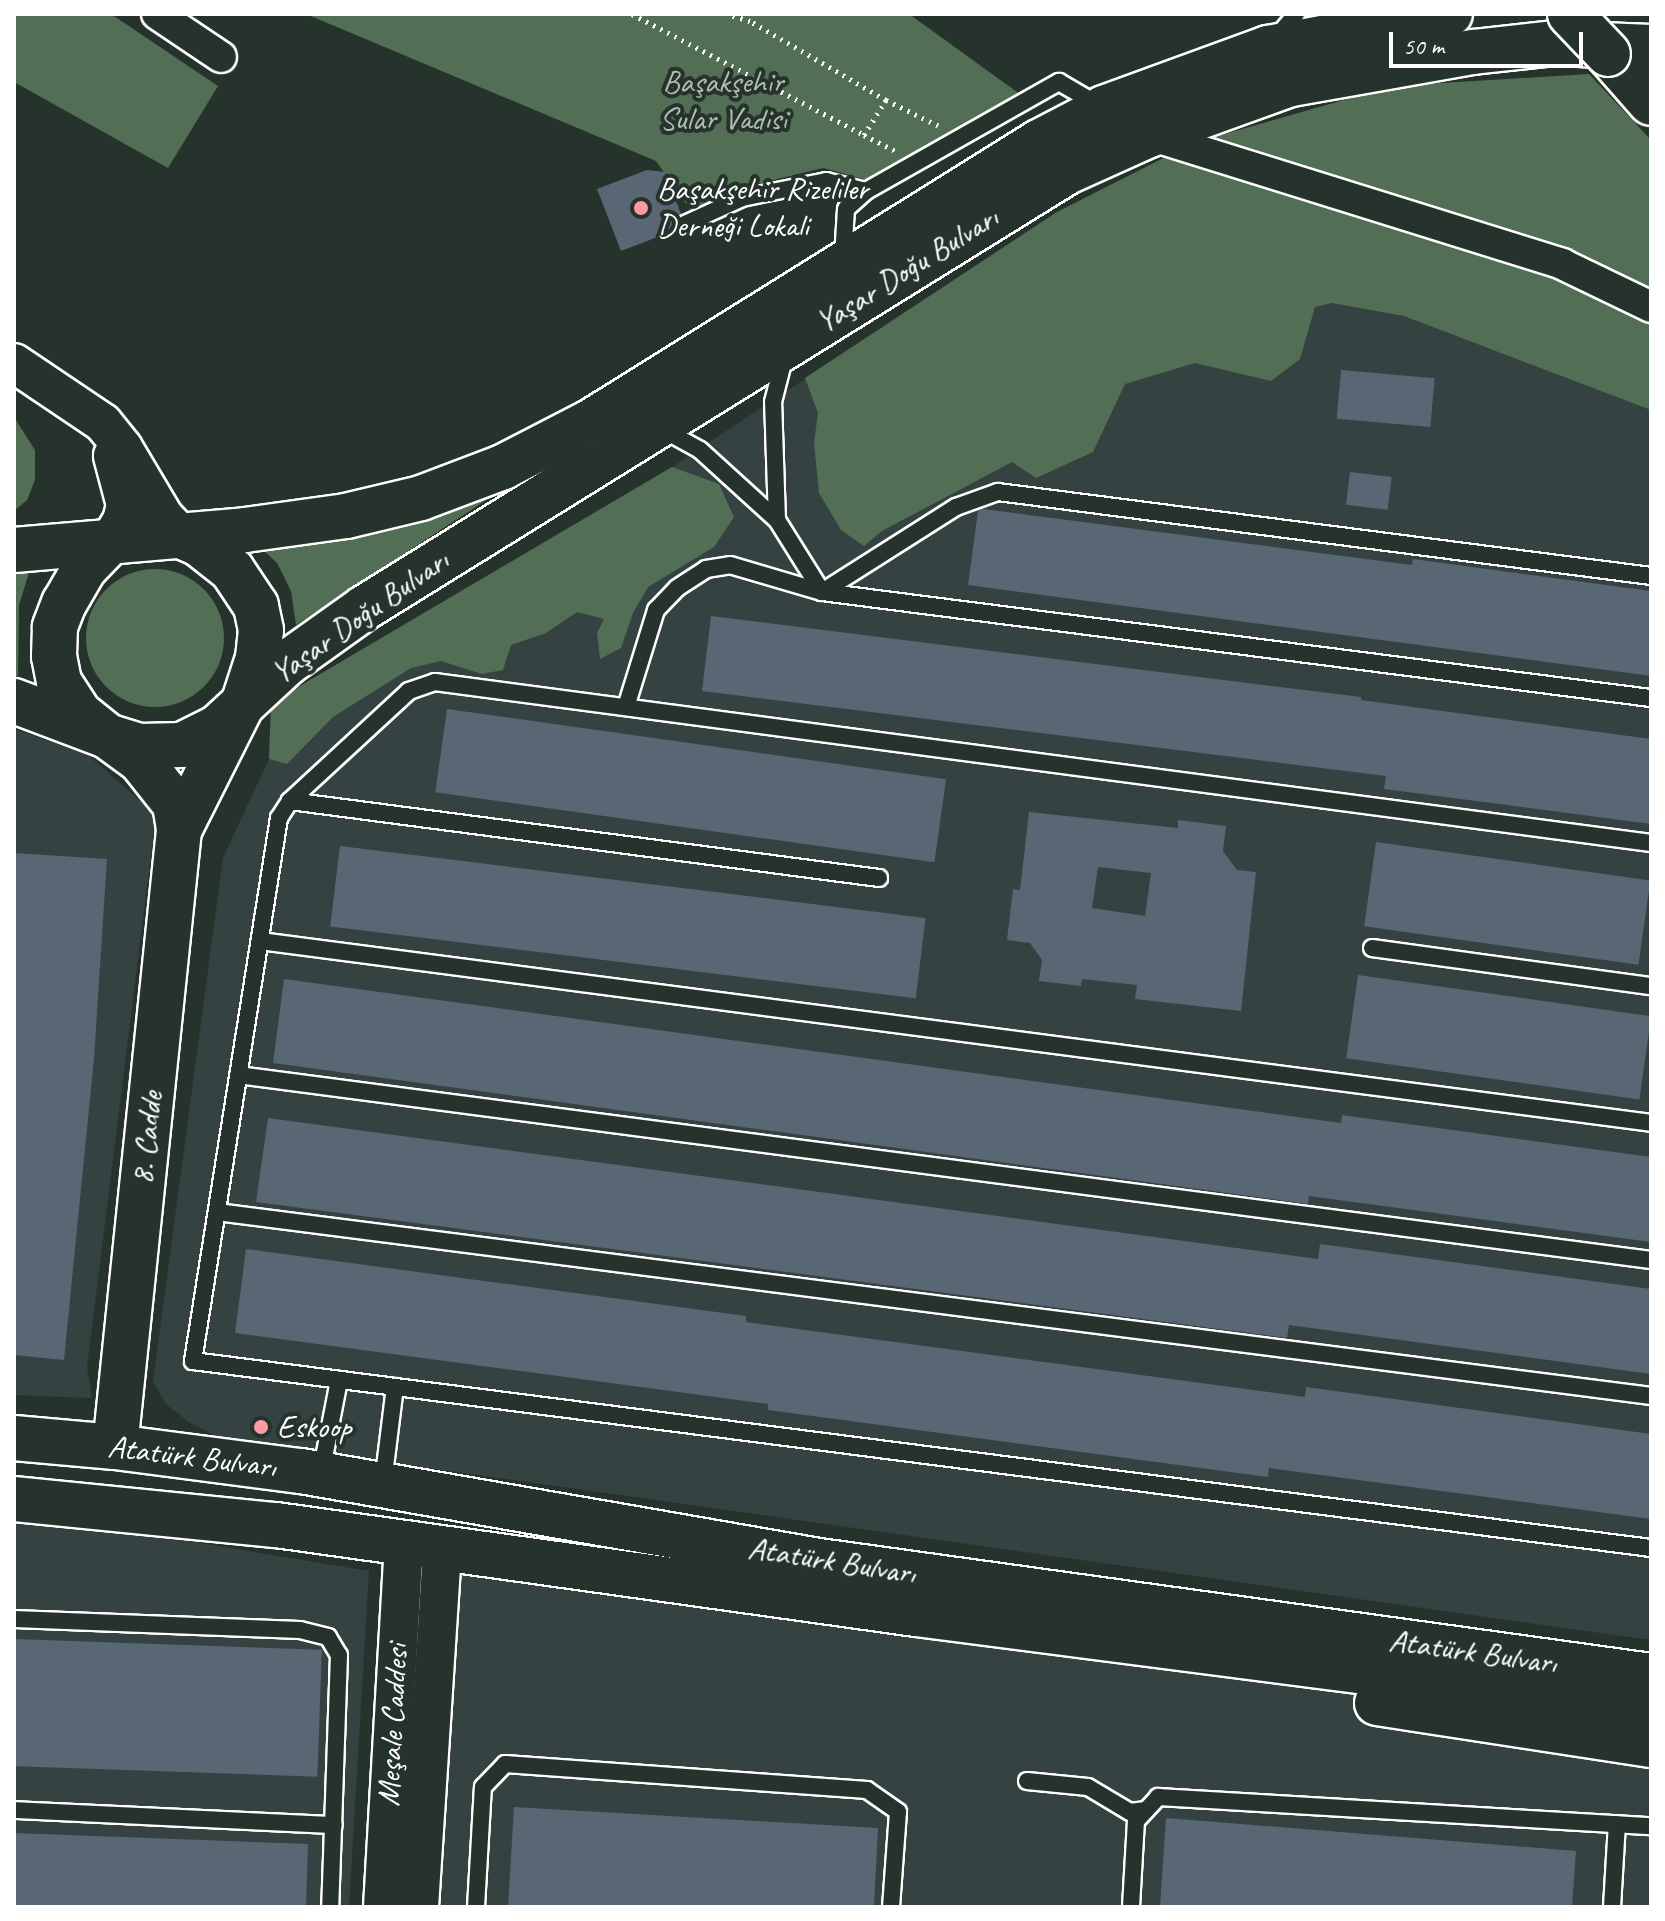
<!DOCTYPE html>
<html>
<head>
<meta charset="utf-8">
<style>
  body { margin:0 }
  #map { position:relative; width:1665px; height:1921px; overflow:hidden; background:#26332d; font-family:Caveat,sans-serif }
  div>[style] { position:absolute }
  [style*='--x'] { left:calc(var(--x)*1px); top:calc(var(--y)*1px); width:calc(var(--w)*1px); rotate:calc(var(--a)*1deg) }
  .built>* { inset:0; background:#354242 }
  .green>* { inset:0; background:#526e55 }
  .round { border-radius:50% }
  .building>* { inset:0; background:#596673; transform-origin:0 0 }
  .path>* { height:5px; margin-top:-2.5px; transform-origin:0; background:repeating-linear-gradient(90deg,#fff 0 2px,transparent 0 8px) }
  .roads { filter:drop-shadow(2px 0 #fff) drop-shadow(-2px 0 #fff) drop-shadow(0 2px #fff) drop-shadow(0 -2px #fff) }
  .service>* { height:16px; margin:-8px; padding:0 8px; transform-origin:8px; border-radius:8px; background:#26332d }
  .minor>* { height:30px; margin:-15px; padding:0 15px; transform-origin:15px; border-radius:15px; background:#26332d }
  .tertiary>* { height:38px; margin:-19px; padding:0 19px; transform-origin:19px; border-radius:19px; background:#26332d }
  .primary>* { height:44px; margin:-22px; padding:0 22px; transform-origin:22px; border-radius:22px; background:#26332d }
  .bridges { filter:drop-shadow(2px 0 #fff) drop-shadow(-2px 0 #fff) drop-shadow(0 2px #fff) drop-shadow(0 -2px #fff) }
  .primary-bridge>* { height:44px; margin:-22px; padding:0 22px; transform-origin:22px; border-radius:22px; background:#26332d }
  .dots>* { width:22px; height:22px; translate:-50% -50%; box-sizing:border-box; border:4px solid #26332d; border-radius:50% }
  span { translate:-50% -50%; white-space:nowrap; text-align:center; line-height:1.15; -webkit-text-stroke:8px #26332d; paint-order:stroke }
  .park-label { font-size:32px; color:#b1beb2 }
  .poi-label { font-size:32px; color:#fff }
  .left { translate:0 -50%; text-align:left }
  .street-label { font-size:32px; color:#fff }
  .frame { position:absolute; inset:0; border:16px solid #fff; pointer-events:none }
  .scale { position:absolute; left:1389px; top:32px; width:194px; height:36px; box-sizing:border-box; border:4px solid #fff; border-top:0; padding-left:10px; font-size:24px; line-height:28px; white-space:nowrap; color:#fff; -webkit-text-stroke:6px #26332d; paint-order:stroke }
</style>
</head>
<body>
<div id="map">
  <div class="built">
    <i style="clip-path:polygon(1589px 74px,1651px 140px,1651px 1640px,221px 1439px,189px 1422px,167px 1405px,153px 1382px,223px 858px,269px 759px,271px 703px,672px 467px,1057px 212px)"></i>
    <i style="clip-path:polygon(14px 729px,88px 755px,156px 815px,87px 1367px,92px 1398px,14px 1395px)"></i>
    <i style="clip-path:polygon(14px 1512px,369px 1571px,349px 1907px,14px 1907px)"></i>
    <i style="clip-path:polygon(456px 1572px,1651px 1736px,1651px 1907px,441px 1907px)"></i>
  </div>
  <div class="green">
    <i style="clip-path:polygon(14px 14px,111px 14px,218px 86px,168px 168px,14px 82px)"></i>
    <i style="clip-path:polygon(306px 14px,909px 14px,1021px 95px,867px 180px,823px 168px,745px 187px,690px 209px,656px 161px)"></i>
    <i style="clip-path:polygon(1589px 74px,1651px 140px,1651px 410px,1404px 316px,1332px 303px,1315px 307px,1300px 359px,1271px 381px,1195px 363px,1125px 384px,1093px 452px,1036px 478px,1012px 462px,882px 531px,864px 546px,841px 530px,819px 493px,814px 443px,818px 413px,805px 378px,1057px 212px,1193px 143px,1393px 86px)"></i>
    <i style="clip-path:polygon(14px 417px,35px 450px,35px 480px,27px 500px,14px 511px)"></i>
    <i style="clip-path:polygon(672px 467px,719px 484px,734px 517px,714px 547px,648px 587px,633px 613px,621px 648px,600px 659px,597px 633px,604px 619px,577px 612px,546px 633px,511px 645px,503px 670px,482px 674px,441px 661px,411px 668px,333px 717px,287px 764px,269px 759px,271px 703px)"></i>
    <i style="clip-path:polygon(500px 491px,296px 625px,291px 591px,277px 563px,259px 546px)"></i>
    <i style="clip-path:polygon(32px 563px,19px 605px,18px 678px,14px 677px,14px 565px)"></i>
    <i class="round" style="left:86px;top:569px;width:138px;height:138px"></i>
  </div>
  <div class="building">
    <i style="clip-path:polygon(647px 170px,665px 172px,681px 214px,674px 222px,676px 230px,621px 251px,597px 189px)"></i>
    <i style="left:1341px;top:370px;width:94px;height:49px;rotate:5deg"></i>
    <i style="left:1350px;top:472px;width:42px;height:33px;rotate:7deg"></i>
    <i style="clip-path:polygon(983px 509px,1412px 565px,1413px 559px,1651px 591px,1651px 676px,968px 585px,978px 511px)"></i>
    <i style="clip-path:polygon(711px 616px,1361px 697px,1361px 700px,1651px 739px,1651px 824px,1384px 789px,1386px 776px,702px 691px)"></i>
    <i style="left:447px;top:709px;width:504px;height:84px;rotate:8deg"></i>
    <i style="clip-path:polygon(evenodd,1029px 812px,1178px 828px,1178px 820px,1226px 826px,1223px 851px,1237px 870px,1256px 872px,1241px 1011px,1135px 999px,1137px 985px,1082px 979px,1081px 986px,1039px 981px,1042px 960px,1030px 943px,1007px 940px,1013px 889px,1020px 890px,1029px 812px,1098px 867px,1151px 873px,1145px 916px,1092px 908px,1098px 867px)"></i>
    <i style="left:1376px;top:842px;width:277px;height:85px;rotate:8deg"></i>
    <i style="left:340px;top:846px;width:590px;height:81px;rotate:7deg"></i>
    <i style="clip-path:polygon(14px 853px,107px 859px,94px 1059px,64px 1360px,14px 1355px)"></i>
    <i style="left:1358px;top:975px;width:296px;height:84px;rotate:8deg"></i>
    <i style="clip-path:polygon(284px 979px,1341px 1123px,1342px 1115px,1651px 1157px,1651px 1242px,1309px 1196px,1308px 1204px,273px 1063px)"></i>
    <i style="clip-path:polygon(268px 1118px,1318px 1259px,1320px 1244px,1651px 1289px,1651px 1374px,1289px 1325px,1287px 1338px,256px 1202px)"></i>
    <i style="clip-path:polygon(246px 1249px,746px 1316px,746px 1322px,1305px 1397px,1306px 1387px,1651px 1434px,1651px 1519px,1269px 1468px,1268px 1477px,768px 1410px,768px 1404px,235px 1333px)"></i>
    <i style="left:14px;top:1639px;width:308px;height:127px;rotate:2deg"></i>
    <i style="clip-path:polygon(514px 1807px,878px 1828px,874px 1907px,508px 1907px)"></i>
    <i style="clip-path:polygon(1166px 1818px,1576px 1851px,1572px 1907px,1160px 1907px)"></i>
    <i style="clip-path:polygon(14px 1833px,308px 1844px,306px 1907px,14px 1907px)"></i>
  </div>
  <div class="path">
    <i style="--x:632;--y:14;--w:262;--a:27.5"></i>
    <i style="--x:864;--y:135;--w:41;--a:-57.8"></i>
    <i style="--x:886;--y:100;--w:157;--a:-149.8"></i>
    <i style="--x:750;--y:21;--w:24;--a:-163"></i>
    <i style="--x:886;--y:100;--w:59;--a:26.1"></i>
    <i style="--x:864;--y:135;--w:35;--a:27"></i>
  </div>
  <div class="roads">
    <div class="service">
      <i style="--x:1276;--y:38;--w:31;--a:-50"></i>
      <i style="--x:685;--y:224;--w:63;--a:-24.5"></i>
      <i style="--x:742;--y:198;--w:86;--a:-11.4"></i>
      <i style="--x:826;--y:181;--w:41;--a:14"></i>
      <i style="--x:866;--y:191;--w:222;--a:-29.5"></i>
      <i style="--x:1059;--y:82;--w:48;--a:30.3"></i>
      <i style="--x:843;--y:258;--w:49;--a:-86.5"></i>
      <i style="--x:846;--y:209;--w:27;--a:-42"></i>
      <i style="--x:662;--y:429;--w:43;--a:28.9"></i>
      <i style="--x:700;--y:450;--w:104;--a:42.3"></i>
      <i style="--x:777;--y:520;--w:85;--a:58"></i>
      <i style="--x:822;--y:592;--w:159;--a:-32.4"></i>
      <i style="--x:956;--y:507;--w:45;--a:-19.7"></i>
      <i style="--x:998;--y:492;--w:658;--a:7.33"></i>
      <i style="--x:777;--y:520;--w:118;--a:-91.9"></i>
      <i style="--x:773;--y:402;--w:49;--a:-75.7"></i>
      <i style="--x:626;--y:707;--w:102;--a:-72.8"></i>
      <i style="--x:656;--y:610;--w:30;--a:-46"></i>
      <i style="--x:677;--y:588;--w:35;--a:-33"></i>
      <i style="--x:706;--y:569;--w:24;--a:-9"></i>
      <i style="--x:730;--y:565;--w:96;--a:16.4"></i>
      <i style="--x:822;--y:592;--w:836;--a:7.29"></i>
      <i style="--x:290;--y:801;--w:594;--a:7.45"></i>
      <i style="--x:1651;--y:843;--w:1227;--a:-172.46"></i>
      <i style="--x:435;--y:682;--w:28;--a:161"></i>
      <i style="--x:409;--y:691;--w:162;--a:137.3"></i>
      <i style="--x:290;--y:801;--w:20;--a:123"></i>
      <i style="--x:279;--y:818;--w:550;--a:99"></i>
      <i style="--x:193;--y:1361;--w:1470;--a:7.31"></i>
      <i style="--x:260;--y:941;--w:1403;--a:7.45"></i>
      <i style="--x:1372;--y:948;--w:282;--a:7.8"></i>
      <i style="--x:238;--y:1075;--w:1425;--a:7.46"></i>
      <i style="--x:217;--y:1212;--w:1446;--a:7.31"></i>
      <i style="--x:321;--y:1473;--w:95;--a:-79"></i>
      <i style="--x:383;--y:1483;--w:97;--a:-82.9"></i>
      <i style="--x:14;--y:1619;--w:286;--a:2.2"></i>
      <i style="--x:300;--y:1630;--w:29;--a:14"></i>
      <i style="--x:328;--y:1637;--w:21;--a:59"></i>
      <i style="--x:339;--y:1655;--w:252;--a:92"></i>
      <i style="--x:1027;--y:1781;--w:61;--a:5.6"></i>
      <i style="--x:1088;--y:1787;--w:49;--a:30.8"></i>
      <i style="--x:1130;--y:1812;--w:16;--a:-7"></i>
      <i style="--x:14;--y:1810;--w:320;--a:2.7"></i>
      <i style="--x:476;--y:1907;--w:120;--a:-86.7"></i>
      <i style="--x:483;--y:1787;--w:32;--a:-46"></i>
      <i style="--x:505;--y:1764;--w:363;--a:4.1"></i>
      <i style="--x:867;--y:1790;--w:38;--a:35"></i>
      <i style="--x:898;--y:1812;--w:95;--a:94.2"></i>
      <i style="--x:1131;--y:1907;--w:86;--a:-86.7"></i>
      <i style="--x:1136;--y:1821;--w:33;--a:-47"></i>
      <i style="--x:1158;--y:1797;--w:494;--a:3.4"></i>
      <i style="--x:1612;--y:1907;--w:83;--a:-86.6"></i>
    </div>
    <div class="minor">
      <i style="--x:157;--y:14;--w:77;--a:33.9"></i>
      <i style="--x:1149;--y:135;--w:433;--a:17.3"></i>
      <i style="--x:1562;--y:264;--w:99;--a:25.8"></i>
    </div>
    <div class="tertiary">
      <i style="--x:14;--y:363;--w:107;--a:34"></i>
      <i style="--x:103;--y:423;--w:32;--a:51"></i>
      <i style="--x:123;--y:448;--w:80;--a:59.3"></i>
      <i style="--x:164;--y:517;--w:28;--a:46"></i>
      <i style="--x:108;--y:544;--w:27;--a:-59"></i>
      <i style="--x:122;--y:521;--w:16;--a:-76"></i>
      <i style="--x:126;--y:505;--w:51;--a:-104.9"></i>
      <i style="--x:383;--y:1907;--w:365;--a:-86.7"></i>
      <i style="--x:419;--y:1907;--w:360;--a:-86.3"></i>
    </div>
    <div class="primary">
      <i style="--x:1608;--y:54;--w:65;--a:48.7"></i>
      <i style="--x:108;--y:544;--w:35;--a:134"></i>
      <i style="--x:84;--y:569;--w:39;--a:120"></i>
      <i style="--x:64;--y:603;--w:26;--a:111"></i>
      <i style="--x:55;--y:627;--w:29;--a:92"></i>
      <i style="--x:54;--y:656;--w:26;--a:79"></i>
      <i style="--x:59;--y:682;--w:37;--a:57"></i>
      <i style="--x:79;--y:713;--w:36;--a:39"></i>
      <i style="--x:107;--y:736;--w:34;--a:17"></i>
      <i style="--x:139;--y:746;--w:43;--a:-1.3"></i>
      <i style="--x:182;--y:745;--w:40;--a:-26.6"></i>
      <i style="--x:218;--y:727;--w:94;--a:-42.8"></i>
      <i style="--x:287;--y:663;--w:95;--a:-35.5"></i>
      <i style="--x:364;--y:608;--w:827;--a:-31.81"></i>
      <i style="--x:1067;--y:172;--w:90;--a:-24.3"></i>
      <i style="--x:1149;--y:135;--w:151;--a:-19.8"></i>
      <i style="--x:1291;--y:84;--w:185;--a:-10"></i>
      <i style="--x:1473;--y:52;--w:81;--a:-6.3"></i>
      <i style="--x:1554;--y:43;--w:97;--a:2.4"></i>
      <i style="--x:14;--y:550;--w:232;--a:-4.9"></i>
      <i style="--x:245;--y:530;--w:102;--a:-7.9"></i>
      <i style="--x:346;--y:516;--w:77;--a:-13.5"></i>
      <i style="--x:421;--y:498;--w:88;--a:-20.7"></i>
      <i style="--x:503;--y:467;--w:100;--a:-27.3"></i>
      <i style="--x:592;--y:421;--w:527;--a:-31.97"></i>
      <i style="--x:1039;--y:142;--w:73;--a:-27.6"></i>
      <i style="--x:1104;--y:108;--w:175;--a:-20.1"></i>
      <i style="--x:1268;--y:48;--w:185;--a:-10.6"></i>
      <i style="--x:14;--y:701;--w:99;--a:20.6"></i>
      <i style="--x:107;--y:736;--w:42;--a:36.3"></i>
      <i style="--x:141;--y:761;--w:55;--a:51.7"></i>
      <i style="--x:175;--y:804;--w:26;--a:81"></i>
      <i style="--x:179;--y:830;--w:620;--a:95.92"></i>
      <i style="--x:179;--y:830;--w:144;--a:-63.3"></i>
      <i style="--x:244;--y:701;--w:45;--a:-72"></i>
      <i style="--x:258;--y:658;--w:28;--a:-84"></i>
      <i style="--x:261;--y:630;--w:25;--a:-102"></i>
      <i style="--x:256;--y:606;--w:43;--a:-123.7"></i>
      <i style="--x:232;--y:570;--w:42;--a:-141.8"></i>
      <i style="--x:199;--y:544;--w:17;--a:-156"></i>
      <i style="--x:14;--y:1438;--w:101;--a:5.1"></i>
      <i style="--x:115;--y:1447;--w:188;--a:7.4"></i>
      <i style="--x:301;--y:1471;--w:526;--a:9.86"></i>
      <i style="--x:819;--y:1561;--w:840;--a:7.87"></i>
      <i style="--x:14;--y:1499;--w:263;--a:5.7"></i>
      <i style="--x:276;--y:1525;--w:646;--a:7.92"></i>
      <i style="--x:916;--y:1614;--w:741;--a:7.36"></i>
      <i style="--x:1377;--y:1703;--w:277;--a:8.7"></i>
    </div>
  </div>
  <div class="bridges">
    <div class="primary-bridge">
      <i style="--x:1570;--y:14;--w:55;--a:46.5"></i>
    </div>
  </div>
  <div class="dots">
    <i style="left:641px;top:208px;background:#ff9aa2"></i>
    <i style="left:261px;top:1427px;background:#ff9aa2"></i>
  </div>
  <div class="park-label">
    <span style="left:723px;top:101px">Başakşehir<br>Sular Vadisi</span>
  </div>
  <div class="poi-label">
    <span class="left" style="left:657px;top:208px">Başakşehir Rizeliler<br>Derneği Lokali</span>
    <span class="left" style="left:277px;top:1427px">Eskoop</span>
  </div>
  <div class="street-label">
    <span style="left:907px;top:270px;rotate:-32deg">Yaşar Doğu Bulvarı</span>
    <span style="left:360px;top:617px;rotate:-35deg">Yaşar Doğu Bulvarı</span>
    <span style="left:147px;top:1138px;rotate:-84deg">8. Cadde</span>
    <span style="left:192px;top:1457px;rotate:7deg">Atatürk Bulvarı</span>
    <span style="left:832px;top:1561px;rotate:9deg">Atatürk Bulvarı</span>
    <span style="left:1473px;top:1652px;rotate:8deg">Atatürk Bulvarı</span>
    <span style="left:393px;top:1725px;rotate:-87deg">Meşale Caddesi</span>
  </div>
  <div class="frame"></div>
  <div class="scale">50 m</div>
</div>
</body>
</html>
